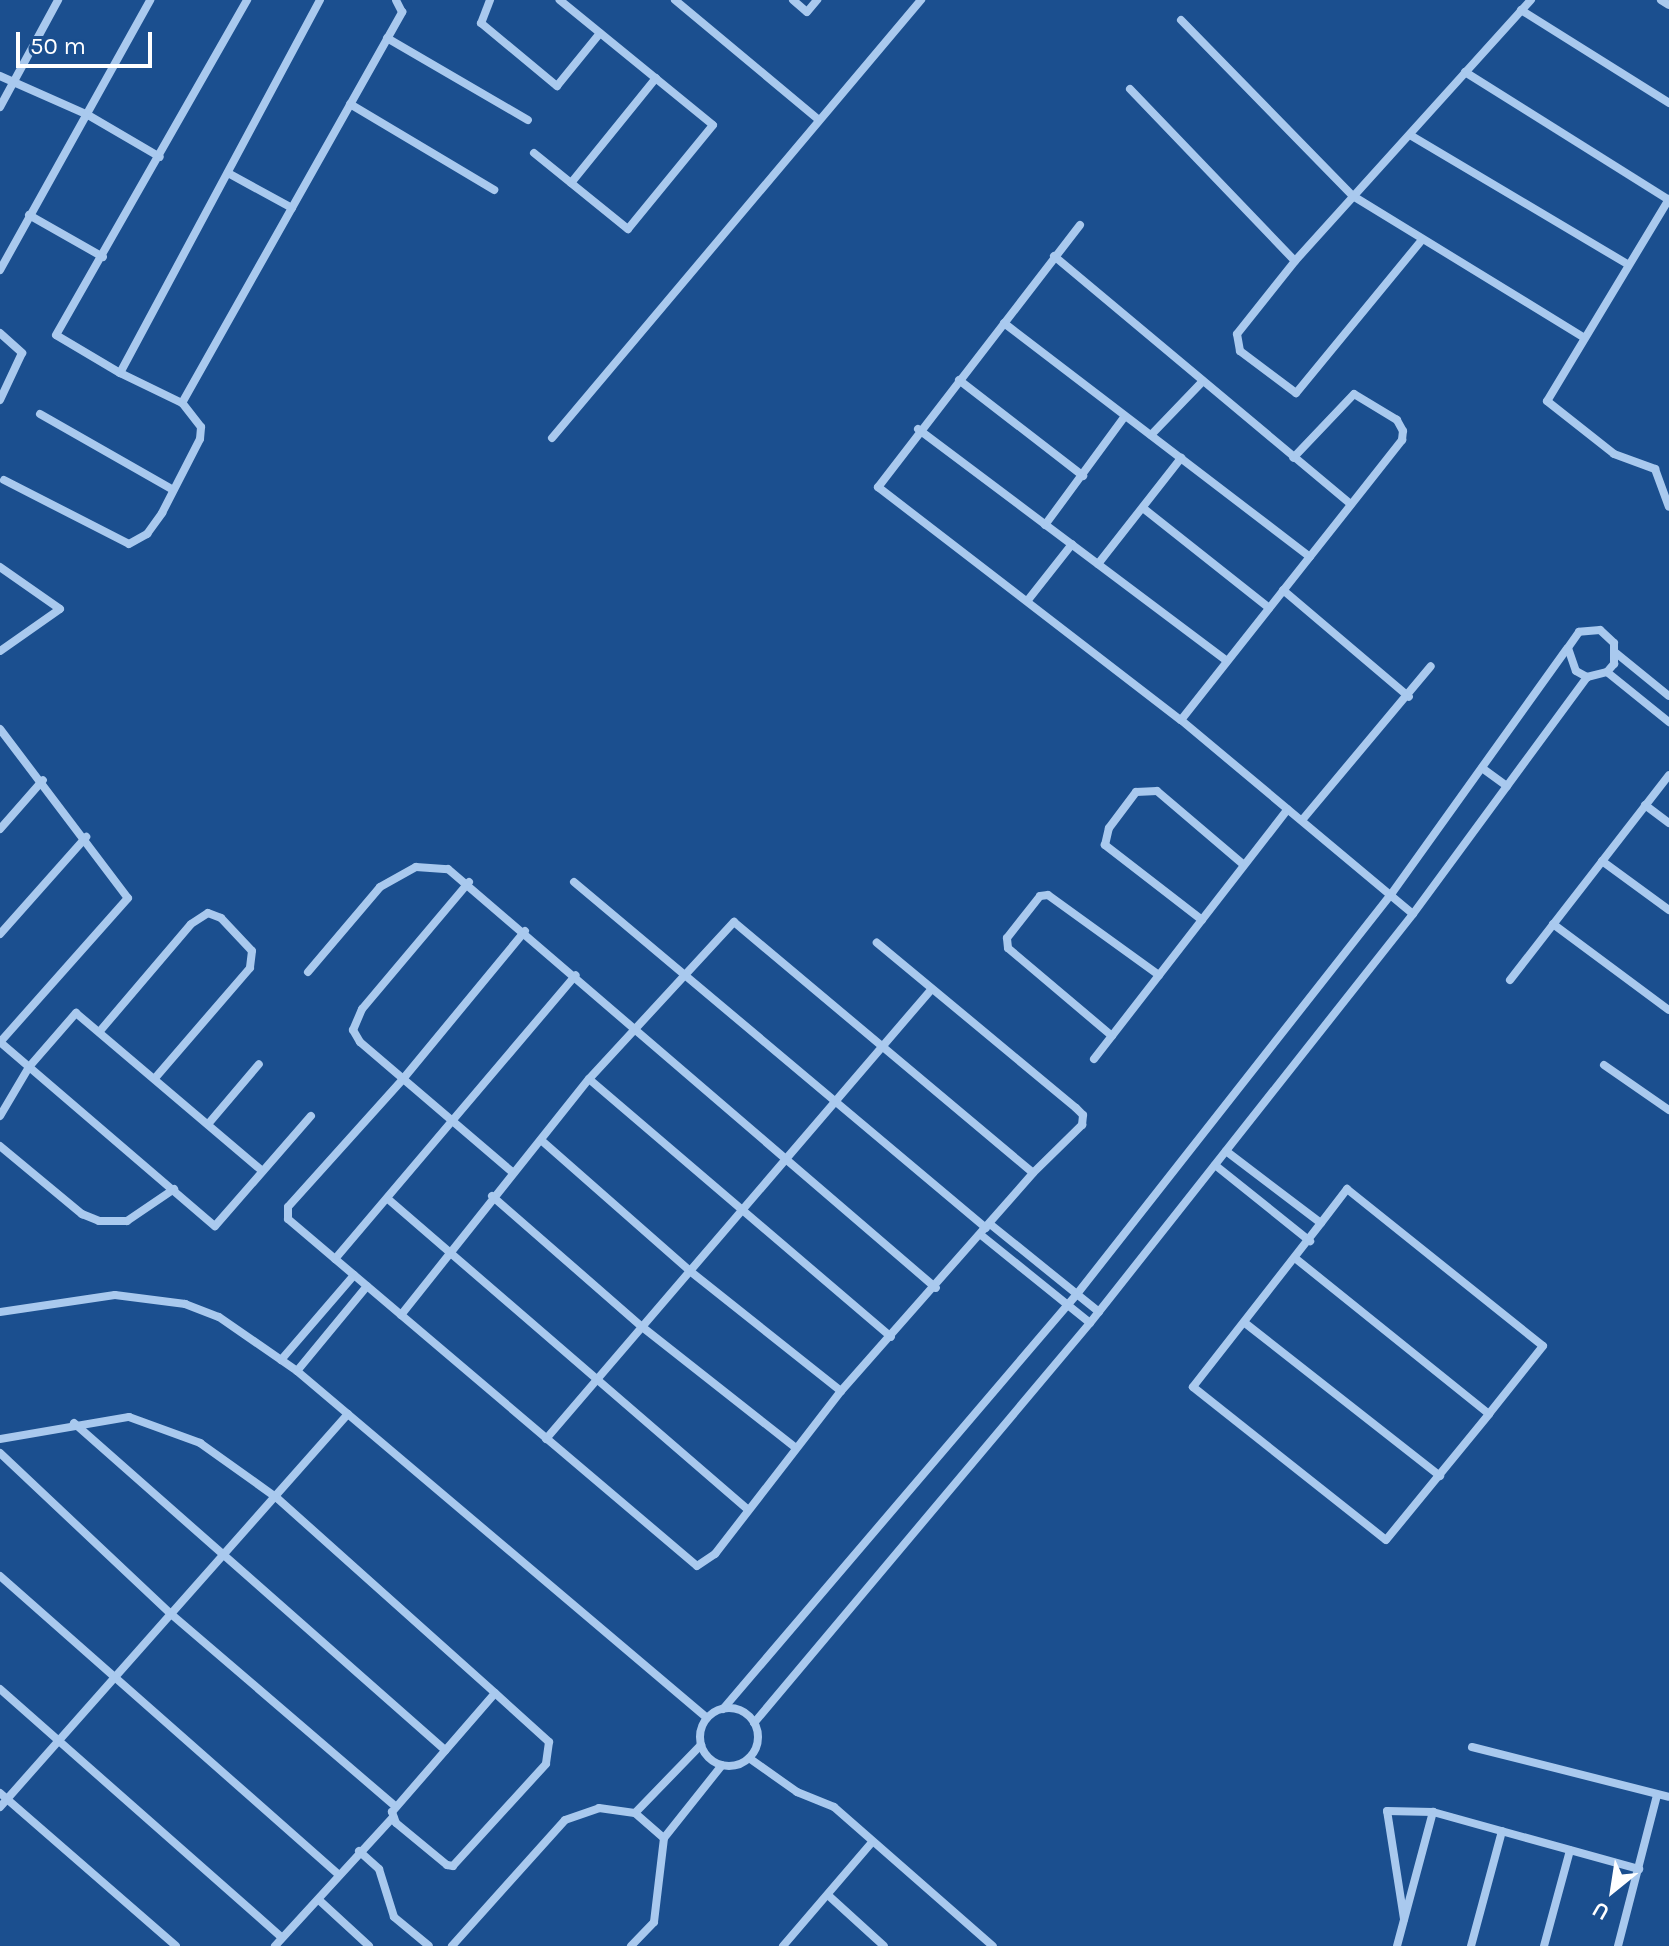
<!DOCTYPE html>
<html>
<head>
<meta charset="utf-8">
<style>
  body { margin:0 }
  #map { position:relative; width:1669px; height:1946px; overflow:hidden; background:#1b4f8f; font-family:Karla,sans-serif }
  div>[style] { position:absolute }
  [style*='--x'] { left:calc(var(--x)*1px); top:calc(var(--y)*1px); width:calc(var(--w)*1px); rotate:calc(var(--a)*1deg) }
  .minor>* { height:8px; margin:-4px; padding:0 4px; transform-origin:4px; border-radius:4px; background:#a9c9ee }
  .minor>.ring { margin:-4px; padding:0; box-sizing:content-box; background:none; border:8px solid #a9c9ee; border-radius:50% }
  span { translate:-50% -50%; white-space:nowrap; text-align:center; line-height:1.15; -webkit-text-stroke:6px #1b4f8f; paint-order:stroke }
  .north { position:absolute; left:1573px; top:1850px; width:80px; height:80px; -webkit-text-stroke:6px #1b4f8f; paint-order:stroke; rotate:210deg; font-size:22px; font-weight:700; line-height:32px; text-align:center; color:#fff }
  .north::after { content:''; display:block; margin:auto; width:28px; height:36px; background:#fff; clip-path:polygon(50% 0,100% 100%,50% 72%,0 100%) }
  .scale { position:absolute; left:16px; top:32px; width:136px; height:36px; box-sizing:border-box; border:4px solid #fff; border-top:0; padding-left:10px; font-size:24px; line-height:28px; white-space:nowrap; color:#fff; -webkit-text-stroke:6px #1b4f8f; paint-order:stroke }
</style>
</head>
<body>
<div id="map">
  <div class="minor">
    <i style="--x:490;--y:0;--w:25;--a:111"></i>
    <i style="--x:481;--y:23;--w:99;--a:39.7"></i>
    <i style="--x:557;--y:86;--w:68;--a:-50.9"></i>
    <i style="--x:675;--y:0;--w:187;--a:39.8"></i>
    <i style="--x:793;--y:0;--w:18;--a:41"></i>
    <i style="--x:807;--y:12;--w:16;--a:-50"></i>
    <i style="--x:1661;--y:0;--w:9;--a:32"></i>
    <i style="--x:1521;--y:10;--w:175;--a:32.1"></i>
    <i style="--x:1181;--y:20;--w:246;--a:45.7"></i>
    <i style="--x:1353;--y:196;--w:270;--a:31.5"></i>
    <i style="--x:387;--y:38;--w:163;--a:30.2"></i>
    <i style="--x:1465;--y:72;--w:241;--a:32.1"></i>
    <i style="--x:0;--y:76;--w:96;--a:23.9"></i>
    <i style="--x:88;--y:115;--w:83;--a:30.3"></i>
    <i style="--x:1130;--y:89;--w:238;--a:46.2"></i>
    <i style="--x:350;--y:104;--w:168;--a:30.8"></i>
    <i style="--x:0;--y:107;--w:122;--a:-61.5"></i>
    <i style="--x:1410;--y:135;--w:252;--a:30.7"></i>
    <i style="--x:534;--y:153;--w:121;--a:39"></i>
    <i style="--x:628;--y:229;--w:134;--a:-50.7"></i>
    <i style="--x:713;--y:125;--w:198;--a:-140.8"></i>
    <i style="--x:228;--y:173;--w:73;--a:28.7"></i>
    <i style="--x:571;--y:183;--w:135;--a:-51"></i>
    <i style="--x:1669;--y:199;--w:236;--a:121.1"></i>
    <i style="--x:1547;--y:401;--w:85;--a:38.3"></i>
    <i style="--x:1614;--y:454;--w:44;--a:20.1"></i>
    <i style="--x:1655;--y:469;--w:40;--a:69.8"></i>
    <i style="--x:29;--y:215;--w:85;--a:29.6"></i>
    <i style="--x:1080;--y:225;--w:331;--a:127.6"></i>
    <i style="--x:878;--y:487;--w:382;--a:37.6"></i>
    <i style="--x:1181;--y:720;--w:302;--a:39.9"></i>
    <i style="--x:1421;--y:241;--w:197;--a:129.4"></i>
    <i style="--x:1296;--y:393;--w:70;--a:-143.1"></i>
    <i style="--x:1240;--y:351;--w:17;--a:-100"></i>
    <i style="--x:1237;--y:334;--w:93;--a:-51.5"></i>
    <i style="--x:1295;--y:261;--w:352;--a:-47.9"></i>
    <i style="--x:1054;--y:256;--w:387;--a:39.9"></i>
    <i style="--x:0;--y:270;--w:309;--a:-60.9"></i>
    <i style="--x:1004;--y:323;--w:385;--a:37.4"></i>
    <i style="--x:0;--y:333;--w:30;--a:42"></i>
    <i style="--x:22;--y:353;--w:52;--a:115.1"></i>
    <i style="--x:120;--y:373;--w:74;--a:-149.3"></i>
    <i style="--x:56;--y:335;--w:386;--a:-60.3"></i>
    <i style="--x:959;--y:380;--w:157;--a:37.7"></i>
    <i style="--x:182;--y:403;--w:449;--a:-60.6"></i>
    <i style="--x:402;--y:12;--w:13;--a:-117"></i>
    <i style="--x:40;--y:414;--w:153;--a:29.7"></i>
    <i style="--x:918;--y:429;--w:386;--a:36.9"></i>
    <i style="--x:1151;--y:435;--w:72;--a:-46.1"></i>
    <i style="--x:552;--y:438;--w:573;--a:-49.89"></i>
    <i style="--x:4;--y:480;--w:140;--a:27.1"></i>
    <i style="--x:129;--y:544;--w:21;--a:-29"></i>
    <i style="--x:147;--y:534;--w:26;--a:-54"></i>
    <i style="--x:162;--y:513;--w:83;--a:-62.8"></i>
    <i style="--x:200;--y:439;--w:12;--a:-85"></i>
    <i style="--x:201;--y:427;--w:31;--a:-128"></i>
    <i style="--x:182;--y:403;--w:69;--a:-154.2"></i>
    <i style="--x:120;--y:373;--w:423;--a:-61.8"></i>
    <i style="--x:1143;--y:508;--w:161;--a:38.4"></i>
    <i style="--x:1045;--y:525;--w:135;--a:-53.7"></i>
    <i style="--x:1098;--y:564;--w:135;--a:-51.9"></i>
    <i style="--x:0;--y:567;--w:73;--a:35"></i>
    <i style="--x:60;--y:609;--w:73;--a:145"></i>
    <i style="--x:1283;--y:590;--w:165;--a:40.3"></i>
    <i style="--x:1028;--y:600;--w:71;--a:-51.8"></i>
    <i style="--x:1616;--y:653;--w:68;--a:39.1"></i>
    <i style="--x:1607;--y:672;--w:80;--a:38.9"></i>
    <i style="--x:1181;--y:720;--w:357;--a:-51.7"></i>
    <i style="--x:1402;--y:440;--w:9;--a:-84"></i>
    <i style="--x:1403;--y:431;--w:13;--a:-119"></i>
    <i style="--x:1397;--y:420;--w:50;--a:-148.8"></i>
    <i style="--x:1354;--y:394;--w:88;--a:133.6"></i>
    <i style="--x:0;--y:729;--w:212;--a:52.9"></i>
    <i style="--x:128;--y:898;--w:193;--a:131.6"></i>
    <i style="--x:1482;--y:768;--w:31;--a:36"></i>
    <i style="--x:1645;--y:805;--w:30;--a:37"></i>
    <i style="--x:1303;--y:819;--w:199;--a:-50.1"></i>
    <i style="--x:0;--y:829;--w:65;--a:-48.7"></i>
    <i style="--x:1602;--y:861;--w:83;--a:36.2"></i>
    <i style="--x:469;--y:882;--w:166;--a:130.1"></i>
    <i style="--x:362;--y:1009;--w:23;--a:113"></i>
    <i style="--x:353;--y:1030;--w:14;--a:60"></i>
    <i style="--x:360;--y:1042;--w:200;--a:40.5"></i>
    <i style="--x:574;--y:882;--w:538;--a:40.02"></i>
    <i style="--x:1202;--y:920;--w:123;--a:-142.3"></i>
    <i style="--x:1105;--y:845;--w:17;--a:-77"></i>
    <i style="--x:1109;--y:828;--w:45;--a:-53.1"></i>
    <i style="--x:1136;--y:792;--w:21;--a:-3"></i>
    <i style="--x:1157;--y:791;--w:114;--a:40.4"></i>
    <i style="--x:1553;--y:924;--w:144;--a:36.6"></i>
    <i style="--x:525;--y:931;--w:190;--a:129.5"></i>
    <i style="--x:404;--y:1078;--w:173;--a:132"></i>
    <i style="--x:288;--y:1207;--w:12;--a:90"></i>
    <i style="--x:288;--y:1219;--w:536;--a:40.31"></i>
    <i style="--x:697;--y:1566;--w:22;--a:-34"></i>
    <i style="--x:715;--y:1554;--w:206;--a:-52.3"></i>
    <i style="--x:841;--y:1391;--w:290;--a:-48.6"></i>
    <i style="--x:1033;--y:1173;--w:69;--a:-44.4"></i>
    <i style="--x:1082;--y:1125;--w:10;--a:-84"></i>
    <i style="--x:1083;--y:1115;--w:10;--a:-135"></i>
    <i style="--x:1076;--y:1108;--w:259;--a:-140.3"></i>
    <i style="--x:0;--y:934;--w:130;--a:-48.4"></i>
    <i style="--x:308;--y:972;--w:111;--a:-49.7"></i>
    <i style="--x:380;--y:887;--w:41;--a:-29.1"></i>
    <i style="--x:416;--y:867;--w:32;--a:4"></i>
    <i style="--x:448;--y:869;--w:643;--a:40.65"></i>
    <i style="--x:1510;--y:980;--w:259;--a:-52.2"></i>
    <i style="--x:100;--y:1031;--w:140;--a:-49.6"></i>
    <i style="--x:191;--y:924;--w:20;--a:-33"></i>
    <i style="--x:208;--y:913;--w:14;--a:21"></i>
    <i style="--x:221;--y:918;--w:45;--a:46.8"></i>
    <i style="--x:252;--y:951;--w:17;--a:97"></i>
    <i style="--x:250;--y:968;--w:145;--a:130.8"></i>
    <i style="--x:1112;--y:1036;--w:136;--a:-139.8"></i>
    <i style="--x:1008;--y:948;--w:10;--a:-96"></i>
    <i style="--x:1007;--y:938;--w:53;--a:-51.8"></i>
    <i style="--x:1040;--y:896;--w:8;--a:-7"></i>
    <i style="--x:1048;--y:895;--w:137;--a:35.8"></i>
    <i style="--x:0;--y:1042;--w:283;--a:40.6"></i>
    <i style="--x:215;--y:1226;--w:146;--a:-48.9"></i>
    <i style="--x:1094;--y:1059;--w:316;--a:-52.2"></i>
    <i style="--x:1604;--y:1065;--w:79;--a:34.7"></i>
    <i style="--x:589;--y:1079;--w:397;--a:40.5"></i>
    <i style="--x:0;--y:1116;--w:57;--a:-59.4"></i>
    <i style="--x:29;--y:1067;--w:72;--a:-49"></i>
    <i style="--x:76;--y:1013;--w:244;--a:40.3"></i>
    <i style="--x:209;--y:1123;--w:77;--a:-49.7"></i>
    <i style="--x:541;--y:1140;--w:198;--a:41.3"></i>
    <i style="--x:690;--y:1271;--w:193;--a:38.5"></i>
    <i style="--x:0;--y:1146;--w:107;--a:39.7"></i>
    <i style="--x:82;--y:1214;--w:18;--a:22"></i>
    <i style="--x:99;--y:1221;--w:28;--a:0"></i>
    <i style="--x:127;--y:1221;--w:57;--a:-34.2"></i>
    <i style="--x:1226;--y:1151;--w:119;--a:37.2"></i>
    <i style="--x:1321;--y:1223;--w:208;--a:128"></i>
    <i style="--x:1193;--y:1387;--w:246;--a:38.4"></i>
    <i style="--x:1386;--y:1540;--w:163;--a:-50.7"></i>
    <i style="--x:1489;--y:1414;--w:248;--a:-141.2"></i>
    <i style="--x:1215;--y:1165;--w:122;--a:38.7"></i>
    <i style="--x:492;--y:1196;--w:198;--a:41.1"></i>
    <i style="--x:641;--y:1326;--w:197;--a:38.2"></i>
    <i style="--x:388;--y:1199;--w:473;--a:40.8"></i>
    <i style="--x:1321;--y:1223;--w:43;--a:-52.6"></i>
    <i style="--x:1347;--y:1189;--w:251;--a:38.7"></i>
    <i style="--x:1543;--y:1346;--w:87;--a:128.5"></i>
    <i style="--x:990;--y:1224;--w:140;--a:38.9"></i>
    <i style="--x:981;--y:1235;--w:140;--a:38.9"></i>
    <i style="--x:335;--y:1259;--w:372;--a:-49.7"></i>
    <i style="--x:0;--y:1312;--w:116;--a:-8.4"></i>
    <i style="--x:115;--y:1295;--w:71;--a:7.3"></i>
    <i style="--x:185;--y:1304;--w:36;--a:21"></i>
    <i style="--x:219;--y:1317;--w:95;--a:34.7"></i>
    <i style="--x:297;--y:1371;--w:537;--a:40.24"></i>
    <i style="--x:401;--y:1315;--w:302;--a:-51.5"></i>
    <i style="--x:589;--y:1079;--w:214;--a:-47.3"></i>
    <i style="--x:734;--y:922;--w:390;--a:40"></i>
    <i style="--x:1245;--y:1323;--w:248;--a:38.1"></i>
    <i style="--x:281;--y:1360;--w:112;--a:-49.3"></i>
    <i style="--x:297;--y:1371;--w:110;--a:-50.5"></i>
    <i style="--x:74;--y:1423;--w:495;--a:41.4"></i>
    <i style="--x:0;--y:1439;--w:131;--a:-9.7"></i>
    <i style="--x:129;--y:1417;--w:76;--a:20.1"></i>
    <i style="--x:200;--y:1443;--w:95;--a:35.5"></i>
    <i style="--x:277;--y:1498;--w:292;--a:41.8"></i>
    <i style="--x:495;--y:1693;--w:73;--a:42.2"></i>
    <i style="--x:549;--y:1742;--w:22;--a:98"></i>
    <i style="--x:546;--y:1764;--w:138;--a:132.4"></i>
    <i style="--x:453;--y:1866;--w:6;--a:-171"></i>
    <i style="--x:447;--y:1865;--w:66;--a:-140.5"></i>
    <i style="--x:396;--y:1823;--w:12;--a:-110"></i>
    <i style="--x:392;--y:1812;--w:157;--a:-49.1"></i>
    <i style="--x:546;--y:1439;--w:590;--a:-49.4"></i>
    <i style="--x:0;--y:1453;--w:235;--a:43.3"></i>
    <i style="--x:171;--y:1614;--w:296;--a:40.6"></i>
    <i style="--x:0;--y:1576;--w:449;--a:41.4"></i>
    <i style="--x:0;--y:1689;--w:376;--a:41.4"></i>
    <i class="ring" style="left:700px;top:1708px;width:50px;height:50px"></i>
    <i style="--x:723;--y:1709;--w:545;--a:-49.54"></i>
    <i style="--x:1077;--y:1294;--w:510;--a:-51.85"></i>
    <i style="--x:1392;--y:893;--w:300;--a:-54.4"></i>
    <i style="--x:754;--y:1723;--w:522;--a:-49.97"></i>
    <i style="--x:1090;--y:1323;--w:521;--a:-51.7"></i>
    <i style="--x:1413;--y:914;--w:294;--a:-53.7"></i>
    <i style="--x:1587;--y:677;--w:21;--a:-14"></i>
    <i style="--x:1607;--y:672;--w:11;--a:-49"></i>
    <i style="--x:1614;--y:664;--w:21;--a:-90"></i>
    <i style="--x:1614;--y:643;--w:19;--a:-137"></i>
    <i style="--x:1600;--y:630;--w:21;--a:175"></i>
    <i style="--x:1579;--y:632;--w:19;--a:125"></i>
    <i style="--x:1568;--y:648;--w:24;--a:71"></i>
    <i style="--x:1576;--y:671;--w:13;--a:29"></i>
    <i style="--x:1472;--y:1747;--w:203;--a:14.2"></i>
    <i style="--x:749;--y:1758;--w:59;--a:35.3"></i>
    <i style="--x:797;--y:1792;--w:40;--a:22"></i>
    <i style="--x:834;--y:1807;--w:211;--a:41.2"></i>
    <i style="--x:0;--y:1793;--w:233;--a:41"></i>
    <i style="--x:0;--y:1807;--w:525;--a:-48.48"></i>
    <i style="--x:635;--y:1813;--w:38;--a:41"></i>
    <i style="--x:359;--y:1851;--w:27;--a:42"></i>
    <i style="--x:379;--y:1869;--w:50;--a:72.6"></i>
    <i style="--x:394;--y:1917;--w:45;--a:39.6"></i>
    <i style="--x:829;--y:1896;--w:74;--a:42.3"></i>
    <i style="--x:319;--y:1900;--w:68;--a:42.6"></i>
    <i style="--x:1404;--y:1919;--w:109;--a:-98.9"></i>
    <i style="--x:1387;--y:1811;--w:46;--a:1.2"></i>
    <i style="--x:1433;--y:1812;--w:214;--a:15.5"></i>
    <i style="--x:275;--y:1946;--w:175;--a:-47.5"></i>
    <i style="--x:452;--y:1946;--w:169;--a:-48.1"></i>
    <i style="--x:565;--y:1820;--w:36;--a:-19"></i>
    <i style="--x:599;--y:1808;--w:36;--a:8"></i>
    <i style="--x:635;--y:1813;--w:95;--a:-45.9"></i>
    <i style="--x:631;--y:1946;--w:33;--a:-46"></i>
    <i style="--x:654;--y:1922;--w:85;--a:-83.2"></i>
    <i style="--x:664;--y:1838;--w:93;--a:-51.5"></i>
    <i style="--x:783;--y:1946;--w:137;--a:-49.4"></i>
    <i style="--x:1397;--y:1946;--w:139;--a:-75"></i>
    <i style="--x:1471;--y:1946;--w:119;--a:-74.9"></i>
    <i style="--x:1544;--y:1946;--w:99;--a:-74.8"></i>
    <i style="--x:1618;--y:1946;--w:156;--a:-75.5"></i>
  </div>
  <div class="north">U</div>
  <div class="scale">50 m</div>
</div>
</body>
</html>
